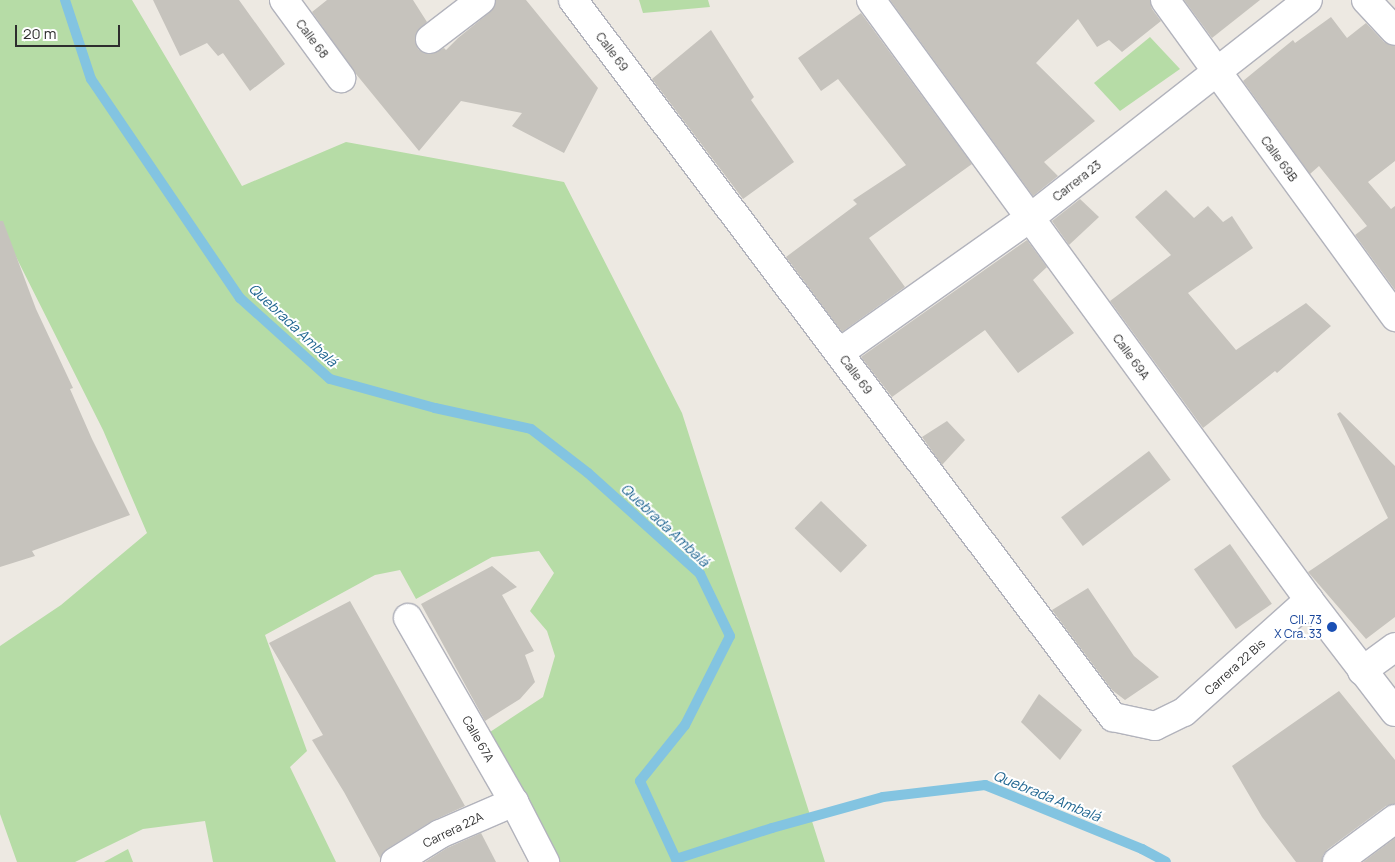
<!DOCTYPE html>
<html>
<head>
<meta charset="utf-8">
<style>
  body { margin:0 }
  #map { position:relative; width:1395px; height:862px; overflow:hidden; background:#ede9e2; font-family:Manrope,sans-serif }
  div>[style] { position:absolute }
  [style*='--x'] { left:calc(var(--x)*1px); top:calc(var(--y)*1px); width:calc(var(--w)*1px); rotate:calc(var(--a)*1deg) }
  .green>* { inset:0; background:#b6dca6 }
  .stream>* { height:10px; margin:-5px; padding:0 5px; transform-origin:5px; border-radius:5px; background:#83c4e1 }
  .building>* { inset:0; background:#c6c3bd; transform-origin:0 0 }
  .roads { filter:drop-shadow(1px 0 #b2b3bc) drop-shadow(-1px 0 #b2b3bc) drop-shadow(0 1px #b2b3bc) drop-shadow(0 -1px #b2b3bc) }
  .minor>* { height:28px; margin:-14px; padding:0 14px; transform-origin:14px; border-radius:14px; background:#fff }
  .dots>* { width:14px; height:14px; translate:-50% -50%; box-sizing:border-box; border:2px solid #fff; border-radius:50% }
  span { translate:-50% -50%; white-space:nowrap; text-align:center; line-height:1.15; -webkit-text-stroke:4px #fff; paint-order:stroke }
  .street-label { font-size:12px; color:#2e2e2e }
  .transit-label { font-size:12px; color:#164399 }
  .right { translate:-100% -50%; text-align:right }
  .water-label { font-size:14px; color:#1f6590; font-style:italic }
  .scale { position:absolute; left:15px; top:25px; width:105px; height:22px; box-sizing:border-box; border:2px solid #2e2e2e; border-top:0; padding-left:6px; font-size:15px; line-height:18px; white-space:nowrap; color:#2e2e2e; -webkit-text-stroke:4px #fff; paint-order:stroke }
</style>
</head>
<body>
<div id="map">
  <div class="green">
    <i style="clip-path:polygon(0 0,132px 0,242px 186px,346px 142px,564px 182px,682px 413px,825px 862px,553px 862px,490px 732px,543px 697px,555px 656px,547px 631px,530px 611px,554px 573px,539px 551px,492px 557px,416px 599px,400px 570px,375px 575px,265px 635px,307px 751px,290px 767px,336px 862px,213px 862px,205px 821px,143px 829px,75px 862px,17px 862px,0 814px,0 646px,61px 605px,147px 533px,103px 430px,0 225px)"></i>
    <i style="clip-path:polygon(639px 0,708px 0,710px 7px,643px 13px)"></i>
    <i style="clip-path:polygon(1150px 37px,1180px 69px,1120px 111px,1094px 83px)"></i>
    <i style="clip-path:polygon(128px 849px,133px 862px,104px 862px)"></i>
  </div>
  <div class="stream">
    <i style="--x:65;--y:0;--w:83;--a:71.8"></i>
    <i style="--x:91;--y:79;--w:265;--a:55.8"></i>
    <i style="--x:240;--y:298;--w:121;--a:42"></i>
    <i style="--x:330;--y:379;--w:109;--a:15.4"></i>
    <i style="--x:435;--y:408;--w:98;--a:12.3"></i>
    <i style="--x:531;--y:429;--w:72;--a:37.7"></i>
    <i style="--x:588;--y:473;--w:151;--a:42"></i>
    <i style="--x:700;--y:574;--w:69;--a:64.2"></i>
    <i style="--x:730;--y:636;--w:100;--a:116.8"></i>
    <i style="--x:685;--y:725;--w:72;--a:128.8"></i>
    <i style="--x:640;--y:781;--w:86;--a:65.2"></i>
    <i style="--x:676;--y:859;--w:101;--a:-17.9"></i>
    <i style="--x:772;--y:828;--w:115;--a:-15.6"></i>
    <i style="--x:883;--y:797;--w:103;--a:-6.7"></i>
    <i style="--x:985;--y:785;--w:170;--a:22.2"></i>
    <i style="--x:1142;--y:849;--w:27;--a:28"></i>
  </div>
  <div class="building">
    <i style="clip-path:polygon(153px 0,239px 0,285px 64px,250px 91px,223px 53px,218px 56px,207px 43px,180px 56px)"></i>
    <i style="clip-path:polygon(327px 0,413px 0,427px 22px,416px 33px,415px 41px,418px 49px,424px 53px,432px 54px,444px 48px,446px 50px,458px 38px,490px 12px,496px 0,526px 0,598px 88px,564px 153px,512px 126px,522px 113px,461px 101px,419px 151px,356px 74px,312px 12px)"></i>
    <i style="clip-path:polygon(890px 0,1150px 0,1152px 9px,1161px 21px,1122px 52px,1109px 40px,1097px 47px,1078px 19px,1036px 63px,1095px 121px,1044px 162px,1058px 176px,1033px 196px)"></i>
    <i style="clip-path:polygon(1184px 0,1260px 0,1212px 38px)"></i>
    <i style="clip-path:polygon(861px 13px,972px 164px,869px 238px,905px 287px,842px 332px,786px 257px,857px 204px,853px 200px,906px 165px,838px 79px,821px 91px,798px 58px)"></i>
    <i style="clip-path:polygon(1331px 17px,1347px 38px,1366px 23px,1384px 42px,1395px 46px,1395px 161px,1368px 182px,1391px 209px,1395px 206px,1395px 290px,1355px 235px,1367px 226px,1319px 166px,1310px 174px,1243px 81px,1293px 40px,1295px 43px)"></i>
    <i style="clip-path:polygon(711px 30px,754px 97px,751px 100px,794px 162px,743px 199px,652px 79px)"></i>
    <i style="clip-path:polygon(1166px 190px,1194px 218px,1208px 206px,1223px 222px,1232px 216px,1253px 248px,1188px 293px,1236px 350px,1306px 303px,1331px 326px,1277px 373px,1275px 371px,1203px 428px,1110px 301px,1171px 255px,1135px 217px)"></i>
    <i style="clip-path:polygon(1080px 199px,1099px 217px,1069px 245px,1052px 221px)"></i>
    <i style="clip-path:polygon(0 221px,3px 221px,36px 309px,73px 388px,70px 389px,92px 439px,130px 515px,32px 551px,35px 556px,0 567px)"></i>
    <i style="clip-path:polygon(1027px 240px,1047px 267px,1033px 280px,1074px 333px,1018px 373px,985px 330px,892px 397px,861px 357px)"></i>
    <i style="clip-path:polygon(1340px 412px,1395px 466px,1395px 617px,1366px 639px,1308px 572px,1388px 518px,1337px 414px)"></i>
    <i style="clip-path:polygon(947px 421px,965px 440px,942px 465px,922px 437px)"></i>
    <i style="left:1149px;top:451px;width:36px;height:110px;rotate:53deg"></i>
    <i style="left:821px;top:501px;width:64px;height:38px;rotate:44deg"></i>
    <i style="left:1230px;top:544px;width:73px;height:44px;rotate:55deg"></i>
    <i style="clip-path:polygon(492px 566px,517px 587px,502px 595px,534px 651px,525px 655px,535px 682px,520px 699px,485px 721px,421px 604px)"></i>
    <i style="clip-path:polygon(1088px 588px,1134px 656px,1159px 677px,1125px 700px,1112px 690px,1052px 610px)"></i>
    <i style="clip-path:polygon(350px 601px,465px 806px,432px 821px,387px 849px,380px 858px,344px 792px,312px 740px,323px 735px,269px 643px)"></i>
    <i style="clip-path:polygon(1339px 691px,1395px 760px,1395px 804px,1386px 806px,1328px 849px,1323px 855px,1322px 862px,1296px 862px,1262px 817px,1232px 766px)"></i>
    <i style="clip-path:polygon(1039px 694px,1082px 730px,1060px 760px,1021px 722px)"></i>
    <i style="clip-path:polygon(481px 833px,496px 862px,425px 862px,447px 848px)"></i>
    <i style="clip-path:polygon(1395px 838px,1395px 862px,1363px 862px)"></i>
  </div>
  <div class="roads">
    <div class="minor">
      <i style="--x:284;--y:0;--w:97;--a:53.8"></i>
      <i style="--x:573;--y:0;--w:898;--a:53.02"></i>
      <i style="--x:1113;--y:717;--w:43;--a:12.1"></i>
      <i style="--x:1155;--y:726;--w:32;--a:-26"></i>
      <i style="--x:1184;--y:712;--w:168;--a:-41.9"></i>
      <i style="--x:871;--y:0;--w:743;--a:53.87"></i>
      <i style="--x:1309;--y:600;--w:141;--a:52.5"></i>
      <i style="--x:1165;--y:0;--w:392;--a:54"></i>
      <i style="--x:1366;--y:0;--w:42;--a:46.9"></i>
      <i style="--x:430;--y:39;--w:64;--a:-37.4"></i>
      <i style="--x:839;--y:353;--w:234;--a:-35.3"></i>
      <i style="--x:1030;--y:218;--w:353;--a:-38.1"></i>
      <i style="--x:408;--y:618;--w:212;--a:60.1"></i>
      <i style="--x:514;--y:802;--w:68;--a:62.7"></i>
      <i style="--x:1362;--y:671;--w:41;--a:-36"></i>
      <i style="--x:395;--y:862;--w:53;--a:-31.9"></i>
      <i style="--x:440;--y:834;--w:81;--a:-23.4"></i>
      <i style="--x:1337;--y:862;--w:72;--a:-36.6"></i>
    </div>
  </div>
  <div class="dots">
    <i style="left:1332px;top:627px;background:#1a4fb4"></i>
  </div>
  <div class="street-label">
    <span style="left:312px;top:39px;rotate:53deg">Calle 68</span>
    <span style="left:612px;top:52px;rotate:53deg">Calle 69</span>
    <span style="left:1279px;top:159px;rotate:54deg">Calle 69B</span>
    <span style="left:1077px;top:181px;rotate:-38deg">Carrera 23</span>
    <span style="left:1131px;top:357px;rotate:54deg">Calle 69A</span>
    <span style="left:856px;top:375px;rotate:53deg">Calle 69</span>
    <span style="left:1235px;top:667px;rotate:-42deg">Carrera 22 Bis</span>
    <span style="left:478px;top:739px;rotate:60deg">Calle 67A</span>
    <span style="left:453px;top:830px;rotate:-26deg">Carrera 22A</span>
  </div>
  <div class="transit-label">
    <span class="right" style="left:1322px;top:627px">Cll. 73<br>X Cra. 33</span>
  </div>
  <div class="water-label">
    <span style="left:293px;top:325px;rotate:43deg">Quebrada Ambalá</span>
    <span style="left:665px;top:525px;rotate:43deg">Quebrada Ambalá</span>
    <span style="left:1047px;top:796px;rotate:22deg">Quebrada Ambalá</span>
  </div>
  <div class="scale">20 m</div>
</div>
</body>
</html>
